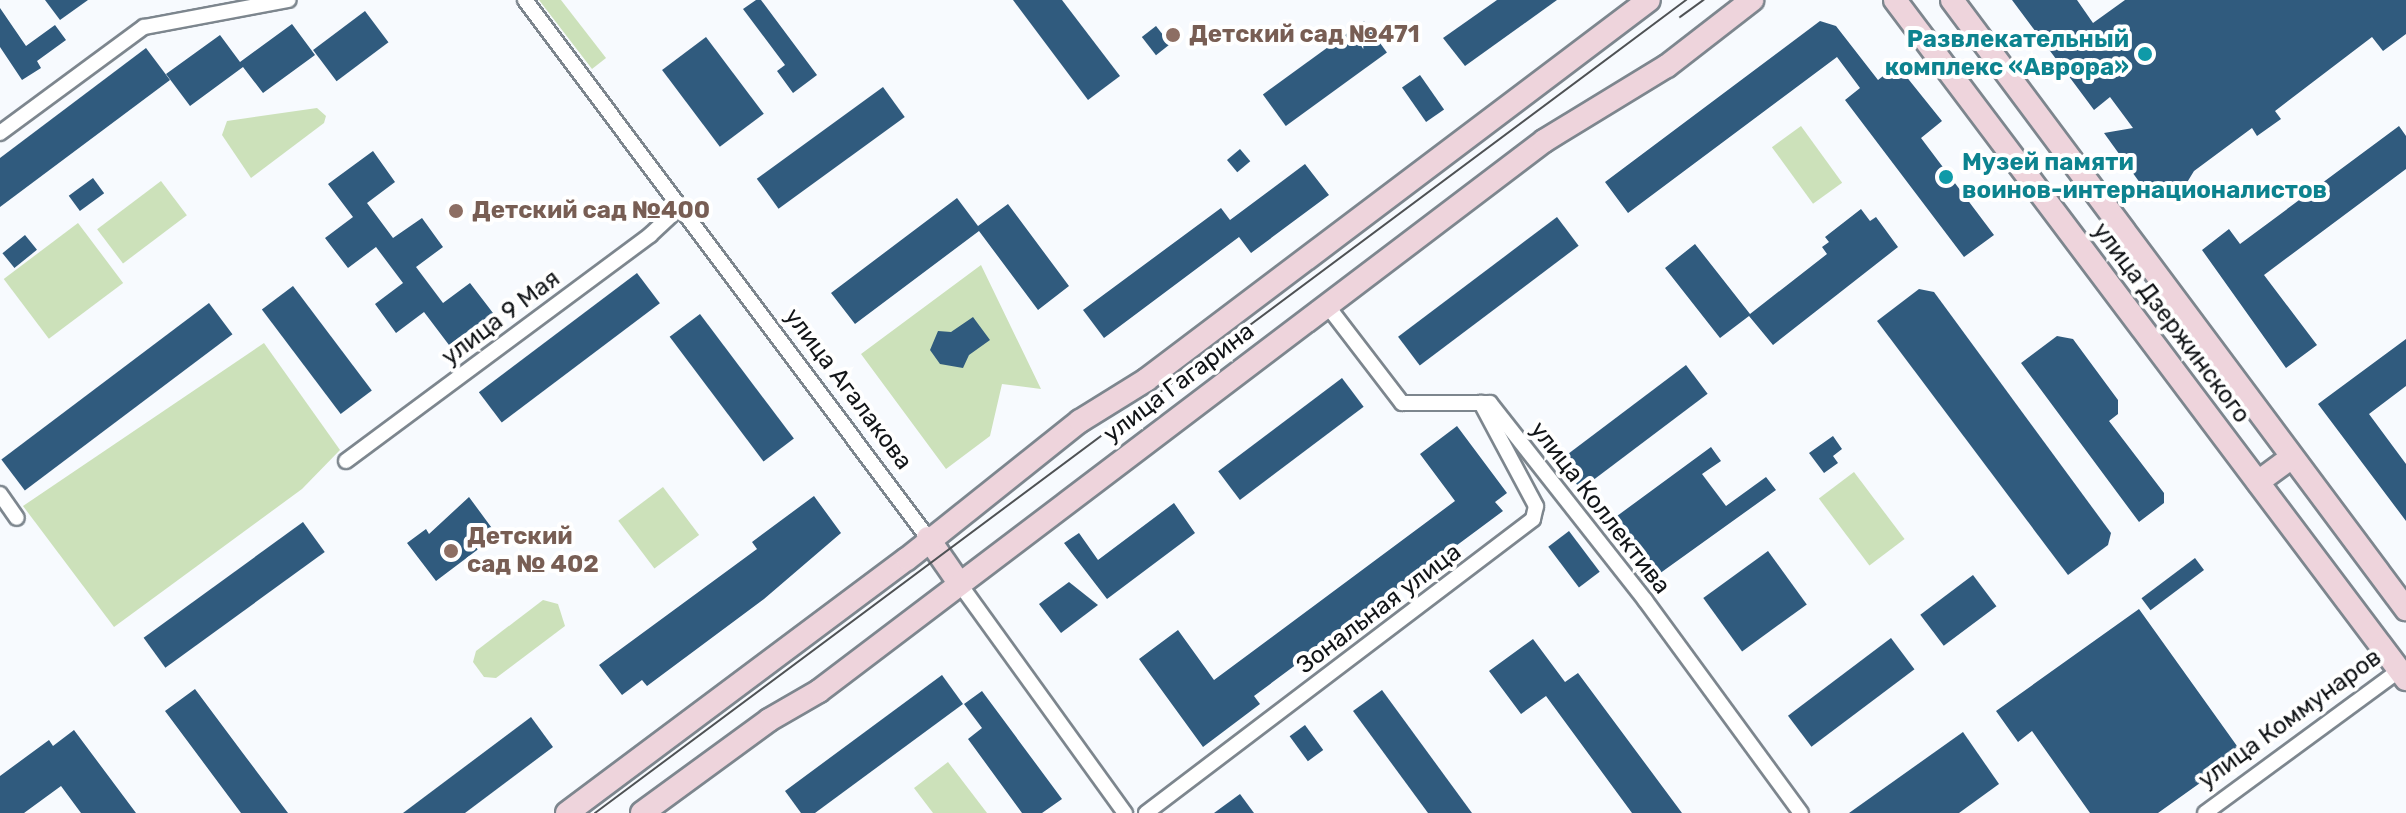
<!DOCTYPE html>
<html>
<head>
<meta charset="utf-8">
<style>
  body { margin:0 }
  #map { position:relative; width:2406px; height:813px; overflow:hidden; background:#f7fafe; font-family:Rubik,sans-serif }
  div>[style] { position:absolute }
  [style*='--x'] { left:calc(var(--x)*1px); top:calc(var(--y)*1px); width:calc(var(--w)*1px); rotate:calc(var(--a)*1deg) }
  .green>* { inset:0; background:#cce1ba; transform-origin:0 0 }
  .building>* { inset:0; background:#305b7e; transform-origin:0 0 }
  .roads { filter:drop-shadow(2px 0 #7d868e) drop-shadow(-2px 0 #7d868e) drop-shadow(0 2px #7d868e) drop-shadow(0 -2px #7d868e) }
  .minor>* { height:14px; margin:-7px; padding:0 7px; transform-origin:7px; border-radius:7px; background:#fff }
  .secondary>* { height:22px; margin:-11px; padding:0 11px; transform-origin:11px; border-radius:11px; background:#eed4dc }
  .tram>* { height:2px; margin:-1px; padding:0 1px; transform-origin:1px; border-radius:1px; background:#4f5255 }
  .dots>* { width:22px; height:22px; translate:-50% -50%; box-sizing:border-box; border:4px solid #fff; border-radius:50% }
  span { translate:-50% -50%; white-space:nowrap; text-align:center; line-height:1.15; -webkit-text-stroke:8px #fff; paint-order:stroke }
  .education-label { font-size:24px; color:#785e54; font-weight:700 }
  .left { translate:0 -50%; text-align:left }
  .culture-label { font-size:24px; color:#0d838f; font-weight:700 }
  .right { translate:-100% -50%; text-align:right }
  .street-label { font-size:24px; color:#121518 }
</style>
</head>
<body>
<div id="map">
  <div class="green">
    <i style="clip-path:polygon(539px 0,561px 0,606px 58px,592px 69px)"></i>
    <i style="clip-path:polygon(317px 108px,326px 116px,324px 123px,251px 178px,222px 135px,227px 121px)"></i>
    <i style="left:1801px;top:126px;width:70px;height:36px;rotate:54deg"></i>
    <i style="left:161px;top:181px;width:43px;height:80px;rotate:53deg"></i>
    <i style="left:78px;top:223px;width:75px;height:93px;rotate:53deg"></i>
    <i style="clip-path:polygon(981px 265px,1041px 389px,1002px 384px,990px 436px,946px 469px,861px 354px)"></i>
    <i style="clip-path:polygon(264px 343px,340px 450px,302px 489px,114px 627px,23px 506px)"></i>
    <i style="left:1854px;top:472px;width:84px;height:44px;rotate:53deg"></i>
    <i style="left:663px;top:487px;width:60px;height:56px;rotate:53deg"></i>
    <i style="clip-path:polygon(543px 600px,558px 604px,565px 626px,496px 678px,484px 677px,473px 662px,476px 651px)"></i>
    <i style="clip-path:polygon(948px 762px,987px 813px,933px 813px,914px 788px)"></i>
  </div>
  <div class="building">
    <i style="clip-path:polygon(45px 0,88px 0,60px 20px)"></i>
    <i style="clip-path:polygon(756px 0,761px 0,817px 75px,793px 93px,777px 71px,785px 65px,743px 9px)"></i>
    <i style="clip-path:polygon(1013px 0,1062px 0,1120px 76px,1088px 100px)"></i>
    <i style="clip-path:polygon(1497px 0,1557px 0,1465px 66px,1443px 38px)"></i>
    <i style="clip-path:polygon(2012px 0,2077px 0,2093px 23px,2125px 0,2406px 0,2406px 34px,2383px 51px,2372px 37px,2275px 111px,2281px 119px,2257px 136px,2252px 128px,2194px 171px,2183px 189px,2167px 191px,2153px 201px,2104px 133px,2133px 128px,2110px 97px,2094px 110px)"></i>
    <i style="clip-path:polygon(0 8px,26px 46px,55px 25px,66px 40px,37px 61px,41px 68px,22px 80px,0 47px)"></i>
    <i style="left:365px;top:11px;width:39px;height:65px;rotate:53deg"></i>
    <i style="left:1364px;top:21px;width:39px;height:125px;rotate:54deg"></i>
    <i style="clip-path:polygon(1820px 21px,1836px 26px,1878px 80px,1897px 65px,1942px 121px,1921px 138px,1994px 235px,1964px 257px,1845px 100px,1860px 88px,1837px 57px,1628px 213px,1605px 182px)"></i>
    <i style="clip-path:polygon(292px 24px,315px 55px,263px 93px,243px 67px,190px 106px,166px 74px,220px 35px,240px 62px)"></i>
    <i style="left:1156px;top:26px;width:23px;height:18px;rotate:52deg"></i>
    <i style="left:706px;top:37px;width:96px;height:55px;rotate:53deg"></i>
    <i style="clip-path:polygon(146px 48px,170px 80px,0 207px,0 158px)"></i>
    <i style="left:1420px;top:75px;width:42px;height:22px;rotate:55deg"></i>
    <i style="left:883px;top:87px;width:37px;height:156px;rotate:54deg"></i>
    <i style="clip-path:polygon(2399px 126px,2406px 136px,2406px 169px,2264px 275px,2317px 345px,2286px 368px,2202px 250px,2229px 229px,2240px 244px)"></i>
    <i style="left:1240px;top:149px;width:16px;height:17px;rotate:50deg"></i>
    <i style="clip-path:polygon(373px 151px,395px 182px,367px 203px,393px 238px,422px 218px,443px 247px,416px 267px,443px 303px,470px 283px,493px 313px,449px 345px,424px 312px,396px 333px,375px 304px,403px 283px,376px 247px,348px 268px,325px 238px,353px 217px,328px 184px)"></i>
    <i style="clip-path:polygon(1305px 164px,1329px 195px,1251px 253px,1239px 237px,1104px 338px,1083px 310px,1221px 208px,1230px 220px)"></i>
    <i style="left:93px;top:178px;width:19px;height:30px;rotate:54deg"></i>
    <i style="clip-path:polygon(957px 198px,978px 226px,1008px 204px,1069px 286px,1038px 310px,979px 231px,855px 324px,831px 293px)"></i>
    <i style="clip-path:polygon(1861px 209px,1870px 221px,1876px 217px,1898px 247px,1773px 345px,1749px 316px,1720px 338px,1665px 268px,1695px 244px,1750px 314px,1827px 254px,1822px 247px,1829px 242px,1825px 237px)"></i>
    <i style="left:1557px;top:217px;width:36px;height:199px;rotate:53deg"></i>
    <i style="left:25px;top:235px;width:19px;height:29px;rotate:51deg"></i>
    <i style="left:637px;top:273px;width:38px;height:198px;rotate:53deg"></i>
    <i style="left:293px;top:286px;width:131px;height:39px;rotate:53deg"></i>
    <i style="clip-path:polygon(1919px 289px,1934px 292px,2111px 533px,2108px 545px,2068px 575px,1877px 321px)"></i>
    <i style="left:209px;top:303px;width:39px;height:260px;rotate:53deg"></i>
    <i style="left:700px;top:314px;width:156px;height:38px;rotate:53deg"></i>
    <i style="clip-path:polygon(973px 317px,990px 340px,969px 355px,963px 368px,940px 364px,930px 350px,938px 331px,951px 332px)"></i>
    <i style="clip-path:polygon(2057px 336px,2073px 339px,2118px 400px,2118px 414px,2109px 421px,2164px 493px,2164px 503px,2139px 522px,2021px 363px)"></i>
    <i style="clip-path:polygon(2406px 339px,2406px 386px,2369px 414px,2406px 464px,2406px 521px,2318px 404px)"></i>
    <i style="left:1686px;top:365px;width:36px;height:159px;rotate:53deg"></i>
    <i style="left:1342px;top:378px;width:36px;height:155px;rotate:53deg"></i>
    <i style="clip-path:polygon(1457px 426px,1507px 493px,1495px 502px,1503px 511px,1254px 696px,1260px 704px,1203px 747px,1139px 659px,1178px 630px,1214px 680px,1455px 501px,1420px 454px)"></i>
    <i style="clip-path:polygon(1833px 436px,1842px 449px,1833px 456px,1838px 463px,1824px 473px,1809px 453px)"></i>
    <i style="clip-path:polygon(1711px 447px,1721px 461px,1702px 474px,1726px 506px,1766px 477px,1776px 490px,1645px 584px,1636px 571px,1649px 561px,1617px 516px)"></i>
    <i style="clip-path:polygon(814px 496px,841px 533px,764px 599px,647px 686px,642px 680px,622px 695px,599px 665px,757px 549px,752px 542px)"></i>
    <i style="clip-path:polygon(469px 497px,497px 535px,436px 581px,407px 543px,426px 529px,429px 534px)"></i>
    <i style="clip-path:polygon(1174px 503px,1195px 533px,1107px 599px,1064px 543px,1079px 533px,1098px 560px)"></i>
    <i style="left:303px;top:522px;width:37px;height:197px;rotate:54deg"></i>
    <i style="left:1569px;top:531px;width:51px;height:26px;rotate:53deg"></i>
    <i style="left:1768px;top:551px;width:66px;height:80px;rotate:54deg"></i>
    <i style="left:2195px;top:558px;width:15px;height:67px;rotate:53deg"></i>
    <i style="left:1973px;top:575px;width:39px;height:66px;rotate:53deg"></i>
    <i style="clip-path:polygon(1069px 582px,1098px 605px,1061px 633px,1039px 604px)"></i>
    <i style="clip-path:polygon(2139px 609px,2242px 753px,2158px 813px,2090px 813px,2032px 731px,2018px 742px,1996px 711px)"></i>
    <i style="left:1891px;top:638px;width:39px;height:129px;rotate:53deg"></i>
    <i style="clip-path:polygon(1533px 639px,1565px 682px,1578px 673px,1682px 813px,1632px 813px,1546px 696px,1521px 714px,1489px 671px)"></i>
    <i style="clip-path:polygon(942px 675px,963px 704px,815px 813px,801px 813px,785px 791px)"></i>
    <i style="clip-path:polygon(195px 689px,242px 752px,288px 813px,241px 813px,165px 711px)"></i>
    <i style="clip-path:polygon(1382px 690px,1472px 813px,1428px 813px,1353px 711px)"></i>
    <i style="clip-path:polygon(982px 691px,1062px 799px,1042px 813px,1022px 813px,968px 739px,982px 728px,964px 704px)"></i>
    <i style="clip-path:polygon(531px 717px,553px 747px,465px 813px,403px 813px)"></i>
    <i style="left:1305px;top:725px;width:31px;height:19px;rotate:54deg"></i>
    <i style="clip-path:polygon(74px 730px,136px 813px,81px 813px,61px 786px,24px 813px,0 813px,0 776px,49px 740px,53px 746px)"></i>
    <i style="clip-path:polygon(1963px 732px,1999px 784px,1959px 813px,1849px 813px)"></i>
    <i style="clip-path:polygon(1240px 794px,1254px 813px,1214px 813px)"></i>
  </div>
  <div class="roads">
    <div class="minor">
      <i style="--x:525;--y:0;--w:672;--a:53.16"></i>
      <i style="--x:0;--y:133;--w:179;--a:-36.4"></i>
      <i style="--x:144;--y:27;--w:147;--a:-10.6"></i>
      <i style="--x:1326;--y:304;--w:125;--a:52.5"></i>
      <i style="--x:1402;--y:403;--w:88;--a:0"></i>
      <i style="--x:1490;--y:403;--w:251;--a:51.8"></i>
      <i style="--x:1645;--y:600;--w:264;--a:53.8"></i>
      <i style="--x:346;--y:461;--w:379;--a:-36.6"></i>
      <i style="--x:650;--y:235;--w:41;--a:-43"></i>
      <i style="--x:0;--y:494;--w:29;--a:55"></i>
      <i style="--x:959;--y:583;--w:284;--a:54.2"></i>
      <i style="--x:1146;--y:813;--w:486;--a:-37.2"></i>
      <i style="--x:1533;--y:519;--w:13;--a:-77"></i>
      <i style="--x:1536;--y:506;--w:117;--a:-118.1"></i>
      <i style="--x:2205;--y:813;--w:242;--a:-36.3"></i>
    </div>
    <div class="secondary">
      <i style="--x:1895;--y:0;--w:850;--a:53.04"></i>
      <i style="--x:1952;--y:0;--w:760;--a:53.3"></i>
      <i style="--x:2258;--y:482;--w:42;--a:-36.3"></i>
      <i style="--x:928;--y:538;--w:55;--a:55.4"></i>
      <i style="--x:567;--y:813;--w:424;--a:-36.8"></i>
      <i style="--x:907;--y:559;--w:221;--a:-38.6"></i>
      <i style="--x:1080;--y:421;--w:78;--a:-31.8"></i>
      <i style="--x:1146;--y:380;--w:630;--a:-37.07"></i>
      <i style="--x:642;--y:813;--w:157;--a:-36.2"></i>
      <i style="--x:769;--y:720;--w:58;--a:-30.1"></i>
      <i style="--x:819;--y:691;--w:910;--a:-37.18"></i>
      <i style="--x:1544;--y:141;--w:144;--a:-31.4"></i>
      <i style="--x:1667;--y:66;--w:108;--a:-37.8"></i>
    </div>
  </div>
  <div class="tram">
    <i style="--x:1680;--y:17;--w:29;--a:-36"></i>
    <i style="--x:595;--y:813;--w:1361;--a:-36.69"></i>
  </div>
  <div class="dots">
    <i style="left:1173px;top:35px;background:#8d6e63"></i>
    <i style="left:2145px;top:54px;background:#0f9aa8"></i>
    <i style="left:1946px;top:177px;background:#0f9aa8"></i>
    <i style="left:456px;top:211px;background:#8d6e63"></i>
    <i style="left:451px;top:551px;background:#8d6e63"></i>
  </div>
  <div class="education-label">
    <span class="left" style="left:1189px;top:35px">Детский сад №471</span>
    <span class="left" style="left:472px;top:211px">Детский сад №400</span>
    <span class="left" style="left:467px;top:551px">Детский<br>сад № 402</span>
  </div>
  <div class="culture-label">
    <span class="right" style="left:2129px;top:54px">Развлекательный<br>комплекс «Аврора»</span>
    <span class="left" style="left:1962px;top:177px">Музей памяти<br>воинов-интернационалистов</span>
  </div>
  <div class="street-label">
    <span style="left:501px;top:318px;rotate:-37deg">улица 9 Мая</span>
    <span style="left:2171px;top:323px;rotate:53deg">улица Дзержинского</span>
    <span style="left:1179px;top:383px;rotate:-37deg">улица Гагарина</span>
    <span style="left:848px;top:389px;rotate:53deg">улица Агалакова</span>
    <span style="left:1600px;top:508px;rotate:52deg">улица Коллектива</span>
    <span style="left:1379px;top:609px;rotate:-37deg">Зональная улица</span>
    <span style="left:2290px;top:719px;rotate:-36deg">улица Коммунаров</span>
  </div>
</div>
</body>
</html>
